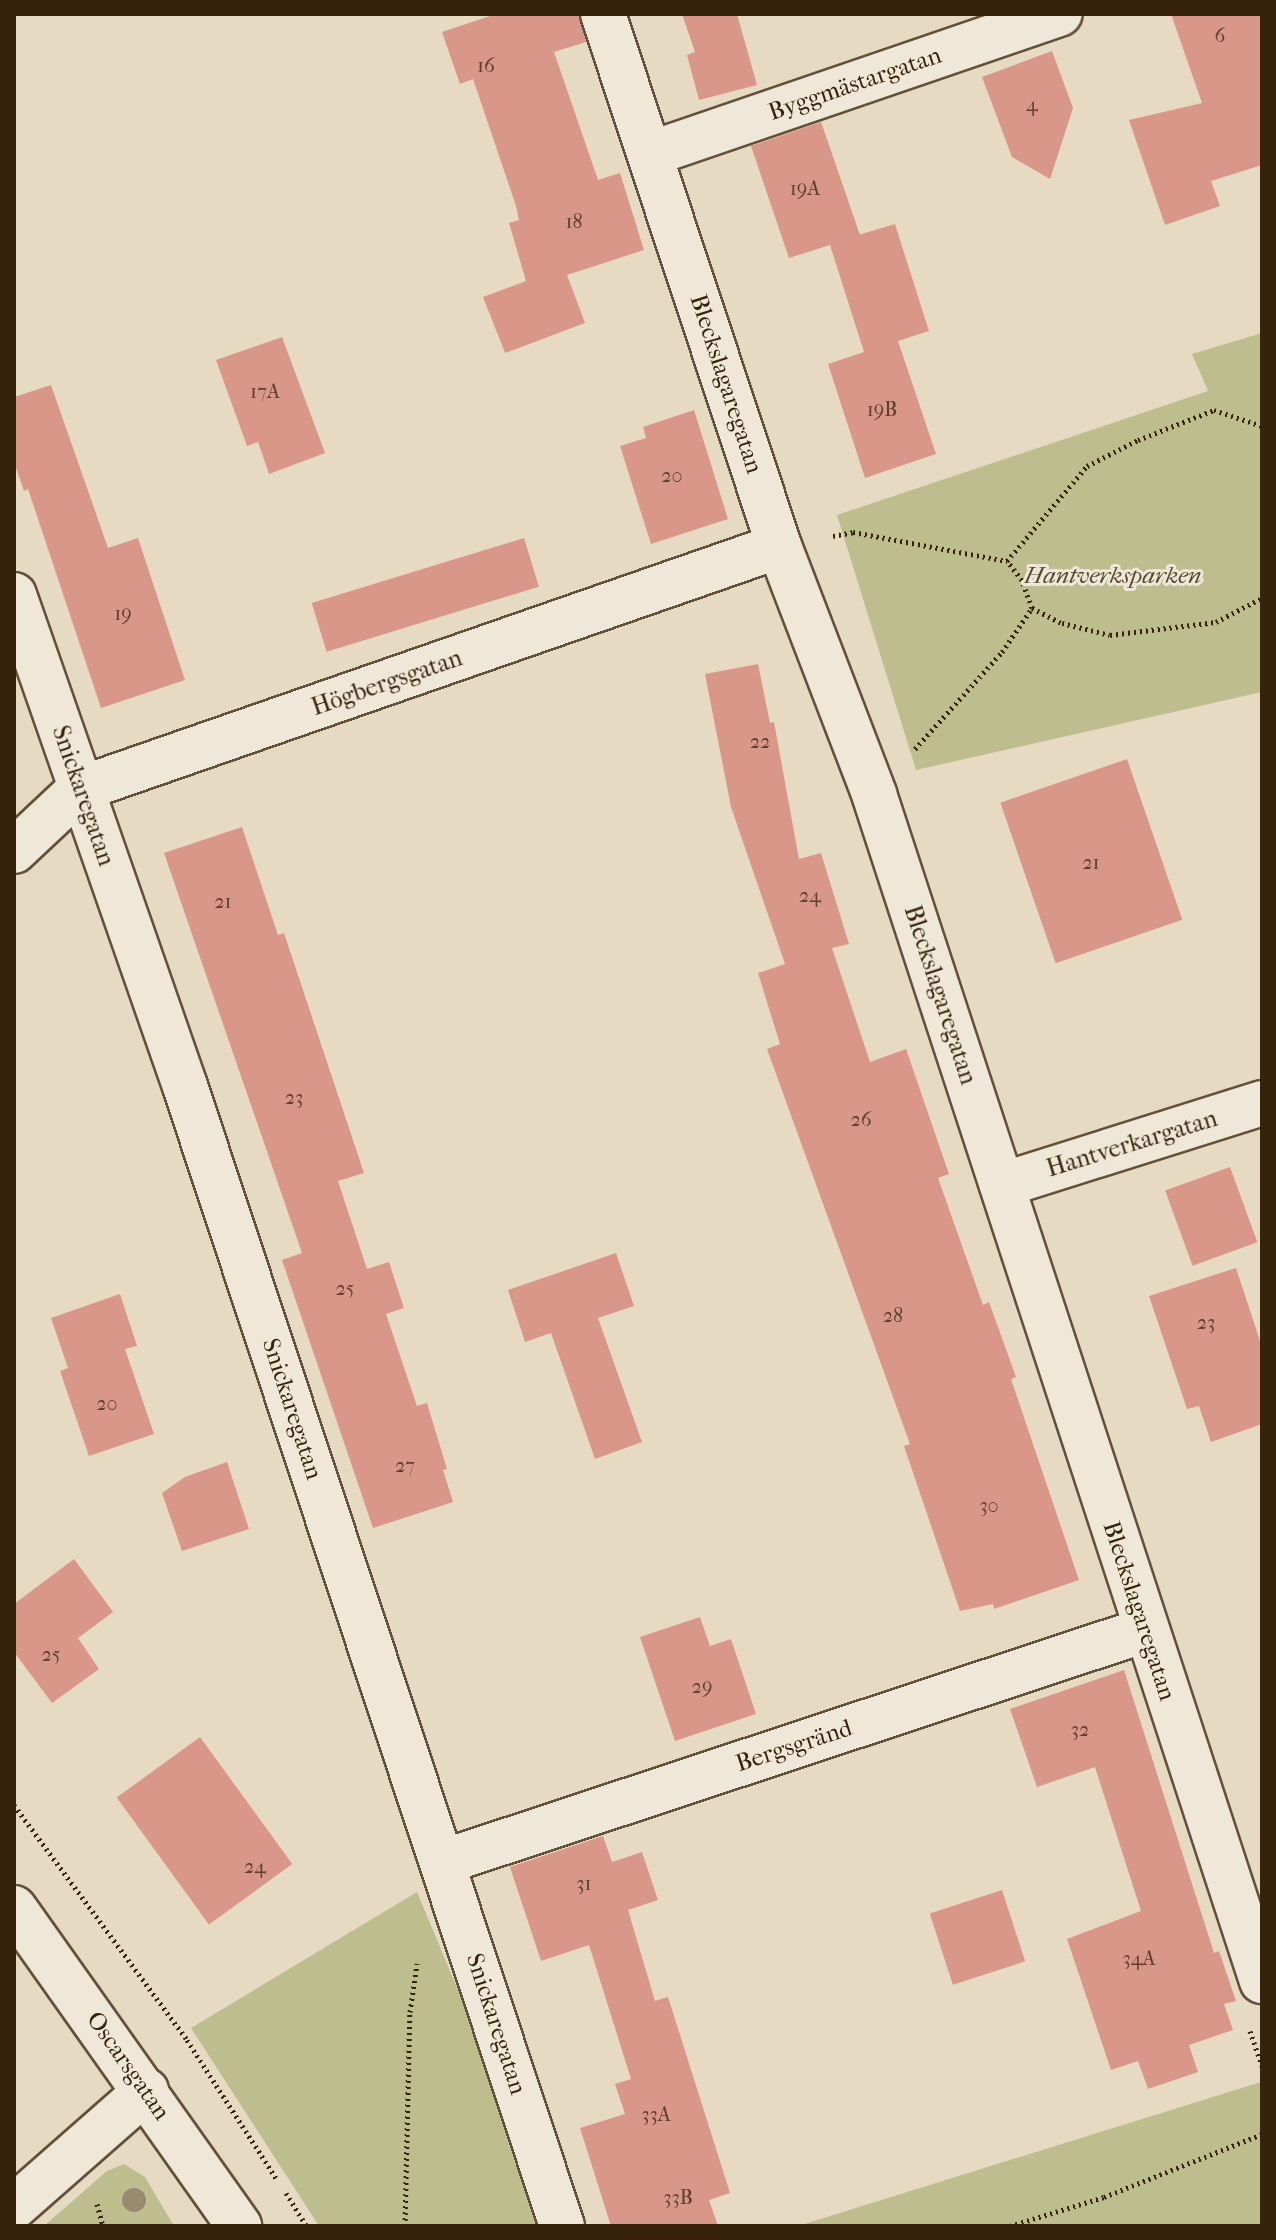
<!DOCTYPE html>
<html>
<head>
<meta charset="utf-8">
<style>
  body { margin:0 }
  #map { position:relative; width:1276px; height:2240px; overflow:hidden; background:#e7dac2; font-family:"IM FELL French Canon",serif }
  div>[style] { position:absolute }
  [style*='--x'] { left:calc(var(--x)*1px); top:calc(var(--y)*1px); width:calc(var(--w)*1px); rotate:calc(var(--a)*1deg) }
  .green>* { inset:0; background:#bdbd8e }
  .building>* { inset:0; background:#d99789; transform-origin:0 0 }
  .path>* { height:5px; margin-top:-2.5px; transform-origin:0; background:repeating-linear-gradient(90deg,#35230c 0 2px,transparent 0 6px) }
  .roads { filter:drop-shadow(2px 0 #62513a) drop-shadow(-2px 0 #62513a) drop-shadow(0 2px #62513a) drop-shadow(0 -2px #62513a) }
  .street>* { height:44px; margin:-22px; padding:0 22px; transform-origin:22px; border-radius:22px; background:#efe7d7 }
  .secondary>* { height:44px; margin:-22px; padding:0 22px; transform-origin:22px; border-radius:22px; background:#efe7d7 }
  .trees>* { width:24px; height:24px; margin:-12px; border-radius:50%; background:#988b70 }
  span { translate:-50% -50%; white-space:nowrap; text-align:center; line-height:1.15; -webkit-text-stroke:6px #efe7d7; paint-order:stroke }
  .number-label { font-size:20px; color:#5e402b }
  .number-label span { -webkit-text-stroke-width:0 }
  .street-label { font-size:24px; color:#35230c }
  .park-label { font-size:24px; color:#574a2c; font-style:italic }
  .frame { position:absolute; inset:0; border:16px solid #35230c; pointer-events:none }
</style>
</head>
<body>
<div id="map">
  <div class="green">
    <i style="clip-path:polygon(1262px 333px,1262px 692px,916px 770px,837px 515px,1208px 391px,1192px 354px)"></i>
    <i style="clip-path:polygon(417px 1892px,460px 1995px,536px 2226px,319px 2226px,191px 2028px)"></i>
    <i style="clip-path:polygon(1261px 2082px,1262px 2226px,798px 2226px)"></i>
    <i style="clip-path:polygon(124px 2164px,145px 2177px,174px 2226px,44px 2226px,107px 2171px)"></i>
  </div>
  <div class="building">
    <i style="clip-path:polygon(496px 14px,579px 14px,586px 42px,554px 52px,598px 180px,620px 173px,644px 250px,567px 275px,585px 323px,505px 353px,483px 297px,526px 281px,509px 223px,519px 220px,516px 206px,473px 79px,460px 84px,442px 32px)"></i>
    <i style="clip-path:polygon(682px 14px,737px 14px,757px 85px,699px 100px,687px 55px,695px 52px)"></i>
    <i style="clip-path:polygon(1171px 14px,1262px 14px,1262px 165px,1211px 181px,1220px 206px,1165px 225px,1129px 120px,1202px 103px)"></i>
    <i style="clip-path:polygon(1052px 51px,1073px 108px,1050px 179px,1012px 157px,982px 77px)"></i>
    <i style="clip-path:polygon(821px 122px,860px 235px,855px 236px,895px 224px,929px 331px,898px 341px,936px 454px,865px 478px,828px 364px,864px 352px,830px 245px,789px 258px,751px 146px)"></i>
    <i style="clip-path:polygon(282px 337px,325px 453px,269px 474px,258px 442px,247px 446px,216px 360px)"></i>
    <i style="clip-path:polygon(51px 385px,108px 548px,138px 538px,185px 680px,101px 708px,28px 489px,24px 491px,14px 462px,14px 397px)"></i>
    <i style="clip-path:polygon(694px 410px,728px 519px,651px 544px,620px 446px,646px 438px,643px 427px)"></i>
    <i style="left:524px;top:538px;width:51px;height:222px;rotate:73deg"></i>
    <i style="clip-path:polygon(758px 664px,770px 723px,774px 722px,799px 859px,821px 853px,849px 944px,832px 948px,870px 1062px,906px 1049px,949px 1174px,938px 1178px,983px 1305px,989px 1302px,1016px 1377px,1011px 1379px,1079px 1580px,994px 1609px,993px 1604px,960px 1611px,904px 1446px,910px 1444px,767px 1049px,780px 1044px,758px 973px,785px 964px,731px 807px,705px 674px)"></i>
    <i style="left:1127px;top:759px;width:170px;height:134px;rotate:71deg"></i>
    <i style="clip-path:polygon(242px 827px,278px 935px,284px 933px,364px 1173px,338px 1181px,367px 1269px,389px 1262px,404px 1308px,386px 1314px,417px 1406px,427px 1403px,447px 1469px,443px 1470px,453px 1502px,373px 1528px,282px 1260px,302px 1253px,164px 853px)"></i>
    <i style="left:1230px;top:1167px;width:80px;height:69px;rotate:70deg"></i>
    <i style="clip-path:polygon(616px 1253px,634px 1306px,598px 1318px,642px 1442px,595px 1459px,551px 1333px,525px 1342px,508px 1290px)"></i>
    <i style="clip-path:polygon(1236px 1268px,1262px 1347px,1262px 1424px,1211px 1442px,1199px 1406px,1187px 1409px,1149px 1296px)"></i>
    <i style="clip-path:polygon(120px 1294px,137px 1346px,125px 1349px,154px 1434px,89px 1456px,60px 1371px,68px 1368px,51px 1318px)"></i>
    <i style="clip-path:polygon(227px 1462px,249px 1529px,182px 1551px,162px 1493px,185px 1477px)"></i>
    <i style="clip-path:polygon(74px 1559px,113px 1612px,78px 1638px,99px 1669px,52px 1703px,14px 1652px,14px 1604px)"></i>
    <i style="clip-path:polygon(700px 1617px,710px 1646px,731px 1639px,756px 1714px,675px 1741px,640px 1637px)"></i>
    <i style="clip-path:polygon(1124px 1670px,1214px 1953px,1219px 1951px,1236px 2001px,1224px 2004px,1233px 2030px,1189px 2045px,1198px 2072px,1148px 2089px,1138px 2061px,1111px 2070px,1067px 1939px,1141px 1911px,1095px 1767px,1037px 1787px,1010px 1709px)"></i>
    <i style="left:200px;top:1737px;width:157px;height:103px;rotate:54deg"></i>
    <i style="clip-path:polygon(603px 1836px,612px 1862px,642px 1852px,658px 1900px,628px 1910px,655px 2001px,668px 1997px,730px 2193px,709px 2200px,718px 2226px,611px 2226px,580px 2128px,625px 2114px,615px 2084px,631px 2079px,589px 1945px,541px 1961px,510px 1867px)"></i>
    <i style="left:1002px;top:1890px;width:75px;height:76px;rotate:72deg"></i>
  </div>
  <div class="path">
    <i style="--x:833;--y:536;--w:20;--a:-11"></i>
    <i style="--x:853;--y:532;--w:157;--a:10.7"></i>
    <i style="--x:1007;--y:561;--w:124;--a:-49.9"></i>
    <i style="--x:1087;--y:466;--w:57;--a:-27"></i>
    <i style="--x:1138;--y:440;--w:82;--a:-21.5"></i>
    <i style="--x:1214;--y:410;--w:51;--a:18.4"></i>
    <i style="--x:1032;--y:608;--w:34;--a:27"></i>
    <i style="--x:1062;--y:623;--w:49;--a:14"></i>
    <i style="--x:1110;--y:635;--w:107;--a:-7"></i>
    <i style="--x:1216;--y:622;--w:52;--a:-27.6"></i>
    <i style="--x:915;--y:749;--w:130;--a:-48.1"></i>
    <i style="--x:1002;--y:652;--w:53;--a:-55.7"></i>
    <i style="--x:1032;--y:608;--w:30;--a:-110"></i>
    <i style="--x:1022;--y:580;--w:24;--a:-128"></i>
    <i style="--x:14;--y:1805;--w:292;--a:53.6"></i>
    <i style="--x:187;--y:2040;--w:164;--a:57.2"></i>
    <i style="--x:1250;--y:2031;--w:37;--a:71"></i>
    <i style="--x:286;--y:2193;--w:39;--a:58"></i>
    <i style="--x:97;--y:2204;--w:23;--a:75"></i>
    <i style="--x:405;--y:2226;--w:214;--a:-88.7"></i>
    <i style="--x:410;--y:2012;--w:49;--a:-81.7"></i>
    <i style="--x:1010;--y:2226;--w:98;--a:-17.1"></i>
    <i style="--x:1104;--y:2197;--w:170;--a:-21.7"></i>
  </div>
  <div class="roads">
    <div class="street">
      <i style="--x:603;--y:14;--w:560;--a:71.69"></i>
      <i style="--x:779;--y:546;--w:266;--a:69"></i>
      <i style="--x:874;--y:794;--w:1249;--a:71.9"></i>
      <i style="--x:650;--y:154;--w:433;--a:-18.9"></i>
      <i style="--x:14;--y:595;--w:520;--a:70.8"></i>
      <i style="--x:185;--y:1086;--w:1201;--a:71.7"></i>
      <i style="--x:14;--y:851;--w:91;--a:-43.2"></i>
      <i style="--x:80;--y:789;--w:740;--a:-19.17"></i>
      <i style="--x:1002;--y:1185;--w:273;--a:-17.5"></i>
      <i style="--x:443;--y:1862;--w:739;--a:-18.29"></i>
      <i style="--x:14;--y:2207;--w:176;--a:-41.3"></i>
    </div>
    <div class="secondary">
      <i style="--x:14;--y:1908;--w:390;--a:54.7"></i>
    </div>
  </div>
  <div class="trees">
    <i style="left:134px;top:2200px"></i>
  </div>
  <div class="number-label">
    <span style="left:1220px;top:35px">6</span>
    <span style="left:486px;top:65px">16</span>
    <span style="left:1032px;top:104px">4</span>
    <span style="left:805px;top:188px">19A</span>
    <span style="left:574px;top:221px">18</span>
    <span style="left:265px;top:391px">17A</span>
    <span style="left:882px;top:409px">19B</span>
    <span style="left:672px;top:475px">20</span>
    <span style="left:123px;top:613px">19</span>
    <span style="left:760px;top:741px">22</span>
    <span style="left:1091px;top:862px">21</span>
    <span style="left:810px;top:895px">24</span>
    <span style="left:223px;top:901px">21</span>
    <span style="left:294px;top:1097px">23</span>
    <span style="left:861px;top:1119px">26</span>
    <span style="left:345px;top:1288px">25</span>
    <span style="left:893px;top:1315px">28</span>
    <span style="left:1206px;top:1322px">23</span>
    <span style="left:107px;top:1403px">20</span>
    <span style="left:405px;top:1465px">27</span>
    <span style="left:989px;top:1505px">30</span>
    <span style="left:51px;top:1654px">25</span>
    <span style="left:702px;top:1686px">29</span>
    <span style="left:1080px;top:1729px">32</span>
    <span style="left:255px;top:1866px">24</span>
    <span style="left:584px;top:1883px">31</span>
    <span style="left:1139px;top:1958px">34A</span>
    <span style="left:656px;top:2114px">33A</span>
    <span style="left:678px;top:2197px">33B</span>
  </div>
  <div class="street-label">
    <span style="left:855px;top:84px;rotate:-19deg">Byggmästargatan</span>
    <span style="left:726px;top:384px;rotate:72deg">Bleckslagaregatan</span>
    <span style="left:387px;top:683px;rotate:-19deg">Högbergsgatan</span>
    <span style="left:83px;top:796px;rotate:71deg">Snickaregatan</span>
    <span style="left:940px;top:995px;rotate:72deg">Bleckslagaregatan</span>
    <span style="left:1132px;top:1144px;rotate:-17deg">Hantverkargatan</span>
    <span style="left:292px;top:1409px;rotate:72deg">Snickaregatan</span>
    <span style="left:1139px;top:1611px;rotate:72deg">Bleckslagaregatan</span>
    <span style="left:794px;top:1746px;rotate:-18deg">Bergsgränd</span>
    <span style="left:496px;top:2024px;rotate:72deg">Snickaregatan</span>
    <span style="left:128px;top:2066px;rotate:55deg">Oscarsgatan</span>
  </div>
  <div class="park-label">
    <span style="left:1113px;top:576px">Hantverksparken</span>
  </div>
  <div class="frame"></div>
</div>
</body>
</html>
